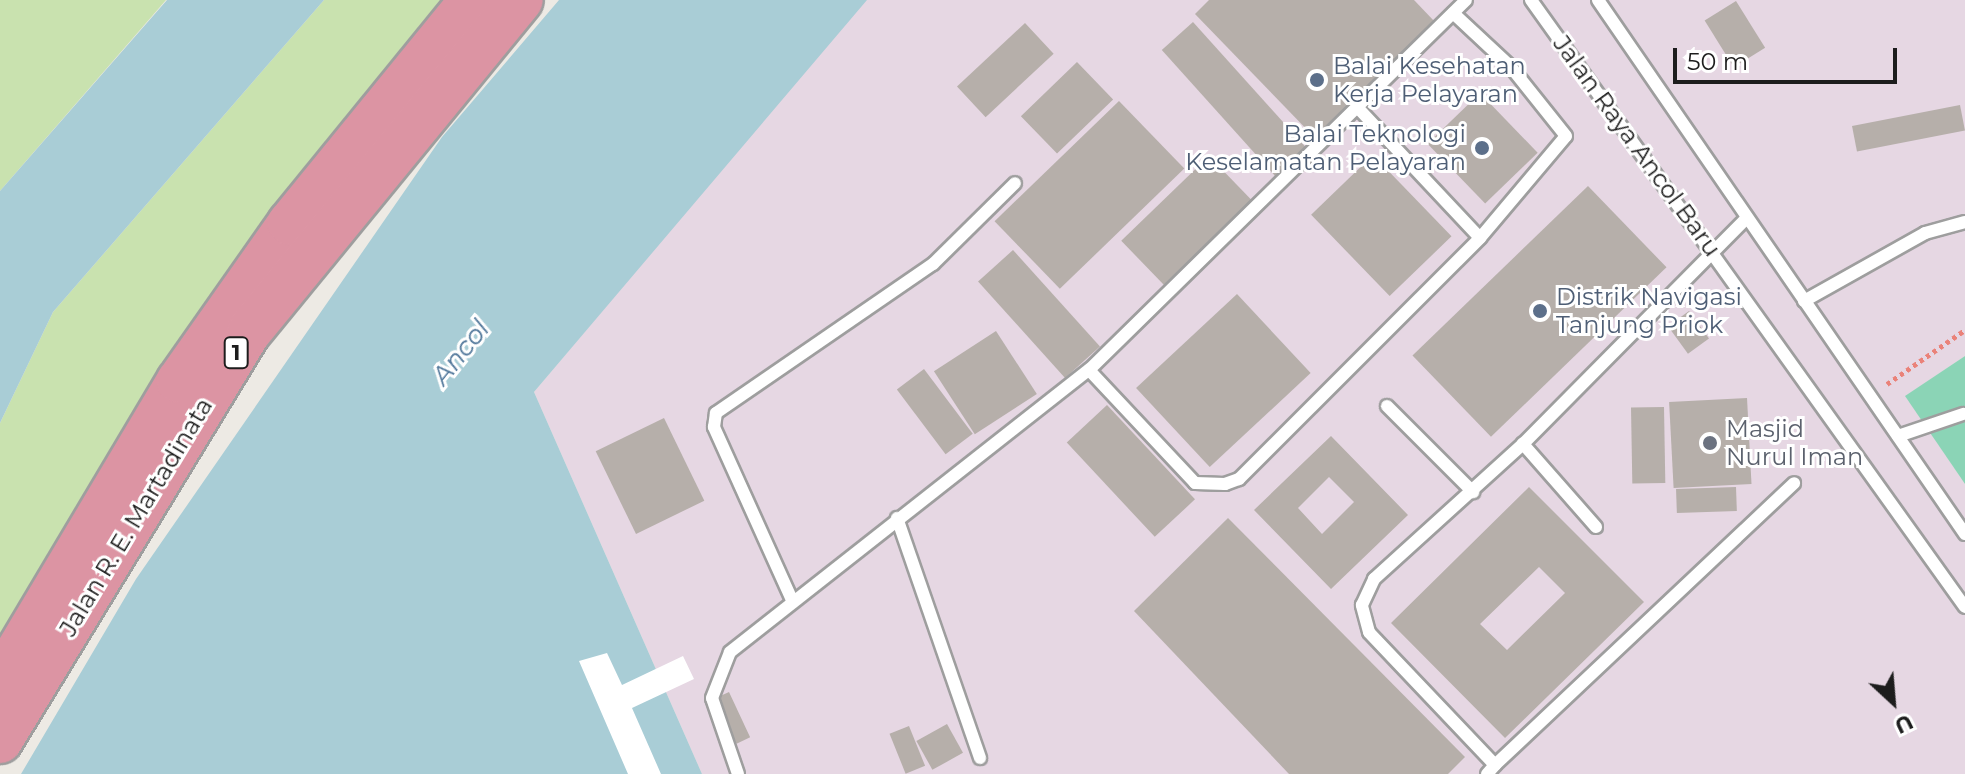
<!DOCTYPE html>
<html>
<head>
<meta charset="utf-8">
<style>
  body { margin:0 }
  #map { position:relative; width:1965px; height:774px; overflow:hidden; background:#edeae4; font-family:Montserrat,sans-serif }
  div>[style] { position:absolute }
  [style*='--x'] { left:calc(var(--x)*1px); top:calc(var(--y)*1px); width:calc(var(--w)*1px); rotate:calc(var(--a)*1deg) }
  .industrial>* { inset:0; background:#e6d7e3 }
  .grass>* { inset:0; background:#c9e2af }
  .pitch>* { inset:0; background:#8bd4b6 }
  .water>* { inset:0; background:#a9cdd6 }
  .pier>* { inset:0; background:#fff }
  .building>* { inset:0; background:#b6afaa; transform-origin:0 0 }
  .path>* { height:5px; margin-top:-2.5px; transform-origin:0; background:repeating-linear-gradient(90deg,#ea8279 0 4px,transparent 0 8px) }
  .roads { filter:drop-shadow(2px 0 #9e9e9e) drop-shadow(-2px 0 #9e9e9e) drop-shadow(0 2px #9e9e9e) drop-shadow(0 -2px #9e9e9e) }
  .lane>* { height:12px; margin:-6px; padding:0 6px; transform-origin:6px; border-radius:6px; background:#fff }
  .highway>* { height:44px; margin:-22px; padding:0 22px; transform-origin:22px; border-radius:22px; background:#dc94a3 }
  .dots>* { width:22px; height:22px; translate:-50% -50%; box-sizing:border-box; border:4px solid #fff; border-radius:50% }
  span { translate:-50% -50%; white-space:nowrap; text-align:center; line-height:1.15; -webkit-text-stroke:6px #fff; paint-order:stroke }
  .shield-label span { padding:2px 6px; background:#fff; border:2px solid; border-radius:6px; -webkit-text-stroke-width:0 }
  .shield-label { font-size:22px; color:#1d1d1d; font-weight:700 }
  .service-label { font-size:24px; color:#4e5e75 }
  .left { translate:0 -50%; text-align:left }
  .right { translate:-100% -50%; text-align:right }
  .street-label { font-size:24px; color:#1d1d1d }
  .worship-label { font-size:24px; color:#5b616d }
  .water-label { font-size:26px; color:#52789b; font-style:italic }
  .north { position:absolute; left:1853px; top:662px; width:80px; height:80px; -webkit-text-stroke:6px #fff; paint-order:stroke; rotate:154deg; font-size:22px; font-weight:700; line-height:32px; text-align:center; color:#1d1d1d }
  .north::after { content:''; display:block; margin:auto; width:28px; height:36px; background:#1d1d1d; clip-path:polygon(50% 0,100% 100%,50% 72%,0 100%) }
  .scale { position:absolute; left:1673px; top:48px; width:224px; height:36px; box-sizing:border-box; border:4px solid #1d1d1d; border-top:0; padding-left:10px; font-size:24px; line-height:28px; white-space:nowrap; color:#1d1d1d; -webkit-text-stroke:6px #fff; paint-order:stroke }
</style>
</head>
<body>
<div id="map">
  <div class="industrial">
    <i style="clip-path:polygon(864px 0,1965px 0,1965px 356px,1906px 396px,1965px 484px,1965px 774px,702px 774px,534px 392px)"></i>
  </div>
  <div class="grass">
    <i style="clip-path:polygon(0 0,166px 0,0 191px)"></i>
    <i style="clip-path:polygon(324px 0,474px 0,0 676px,0 423px,53px 312px)"></i>
  </div>
  <div class="pitch">
    <i style="clip-path:polygon(1965px 356px,1965px 484px,1905px 396px)"></i>
  </div>
  <div class="water">
    <i style="clip-path:polygon(167px 0,324px 0,53px 312px,0 423px,0 191px)"></i>
    <i style="clip-path:polygon(559px 0,867px 0,534px 392px,702px 774px,21px 774px,136px 579px,442px 137px)"></i>
  </div>
  <div class="pier">
    <i style="clip-path:polygon(607px 653px,622px 685px,683px 656px,694px 679px,632px 708px,661px 774px,628px 774px,579px 661px)"></i>
  </div>
  <div class="building">
    <i style="clip-path:polygon(1209px 0,1414px 0,1435px 22px,1315px 138px,1195px 14px)"></i>
    <i style="left:1736px;top:1px;width:55px;height:37px;rotate:58deg"></i>
    <i style="left:1193px;top:22px;width:173px;height:42px;rotate:48deg"></i>
    <i style="left:1025px;top:23px;width:42px;height:93px;rotate:47deg"></i>
    <i style="left:1077px;top:62px;width:52px;height:78px;rotate:46deg"></i>
    <i style="left:1480px;top:93px;width:83px;height:73px;rotate:46deg"></i>
    <i style="left:1119px;top:101px;width:94px;height:173px;rotate:46deg"></i>
    <i style="left:1960px;top:105px;width:26px;height:110px;rotate:79deg"></i>
    <i style="left:1373px;top:155px;width:113px;height:86px;rotate:46deg"></i>
    <i style="left:1209px;top:156px;width:64px;height:122px;rotate:46deg"></i>
    <i style="left:1588px;top:186px;width:113px;height:244px;rotate:46deg"></i>
    <i style="left:1013px;top:250px;width:130px;height:47px;rotate:48deg"></i>
    <i style="left:1237px;top:294px;width:108px;height:138px;rotate:47deg"></i>
    <i style="left:1689px;top:311px;width:34px;height:26px;rotate:54deg"></i>
    <i style="left:996px;top:331px;width:75px;height:74px;rotate:57deg"></i>
    <i style="left:924px;top:369px;width:81px;height:34px;rotate:53deg"></i>
    <i style="left:1747px;top:398px;width:86px;height:78px;rotate:87deg"></i>
    <i style="left:1107px;top:405px;width:129px;height:55px;rotate:47deg"></i>
    <i style="left:1664px;top:407px;width:76px;height:33px;rotate:89deg"></i>
    <i style="left:664px;top:418px;width:92px;height:76px;rotate:64deg"></i>
    <i style="clip-path:polygon(evenodd,1331px 436px,1408px 515px,1331px 589px,1254px 510px,1331px 436px,1329px 477px,1354px 502px,1322px 534px,1298px 508px,1329px 477px)"></i>
    <i style="clip-path:polygon(evenodd,1529px 487px,1644px 602px,1505px 738px,1391px 623px,1529px 487px,1539px 567px,1565px 593px,1507px 650px,1480px 624px,1539px 567px)"></i>
    <i style="left:1736px;top:487px;width:24px;height:60px;rotate:88deg"></i>
    <i style="clip-path:polygon(1228px 518px,1465px 757px,1448px 774px,1289px 774px,1134px 611px)"></i>
    <i style="left:729px;top:692px;width:50px;height:15px;rotate:65deg"></i>
    <i style="left:947px;top:724px;width:33px;height:35px;rotate:61deg"></i>
    <i style="left:909px;top:726px;width:43px;height:21px;rotate:68deg"></i>
  </div>
  <div class="path">
    <i style="--x:1887;--y:384;--w:95;--a:-34.7"></i>
  </div>
  <div class="roads">
    <div class="lane">
      <i style="--x:1531;--y:0;--w:746;--a:54.44"></i>
      <i style="--x:1598;--y:0;--w:648;--a:55.5"></i>
      <i style="--x:1358;--y:108;--w:178;--a:46.8"></i>
      <i style="--x:1804;--y:301;--w:139;--a:-29.3"></i>
      <i style="--x:1925;--y:233;--w:41;--a:-15.4"></i>
      <i style="--x:1089;--y:370;--w:528;--a:-44.46"></i>
      <i style="--x:1387;--y:406;--w:122;--a:45"></i>
      <i style="--x:1898;--y:436;--w:69;--a:-18.7"></i>
      <i style="--x:897;--y:518;--w:254;--a:70.9"></i>
      <i style="--x:1596;--y:527;--w:111;--a:-131.3"></i>
      <i style="--x:1523;--y:444;--w:318;--a:-45.3"></i>
      <i style="--x:792;--y:600;--w:190;--a:-114.3"></i>
      <i style="--x:714;--y:427;--w:14;--a:-82"></i>
      <i style="--x:716;--y:413;--w:263;--a:-34.5"></i>
      <i style="--x:933;--y:264;--w:115;--a:-44.6"></i>
      <i style="--x:1495;--y:765;--w:411;--a:-43.3"></i>
      <i style="--x:738;--y:774;--w:80;--a:-108.9"></i>
      <i style="--x:712;--y:698;--w:49;--a:-68.6"></i>
      <i style="--x:730;--y:652;--w:457;--a:-38.2"></i>
      <i style="--x:1089;--y:370;--w:155;--a:46.8"></i>
      <i style="--x:1195;--y:483;--w:30;--a:2"></i>
      <i style="--x:1225;--y:484;--w:15;--a:-20"></i>
      <i style="--x:1239;--y:479;--w:341;--a:-45"></i>
      <i style="--x:1480;--y:238;--w:133;--a:-49.9"></i>
      <i style="--x:1566;--y:136;--w:88;--a:-128.6"></i>
      <i style="--x:1511;--y:67;--w:79;--a:-137"></i>
      <i style="--x:1487;--y:774;--w:12;--a:-48"></i>
      <i style="--x:1495;--y:765;--w:183;--a:-133.5"></i>
      <i style="--x:1369;--y:632;--w:28;--a:-105"></i>
      <i style="--x:1362;--y:605;--w:29;--a:-65"></i>
      <i style="--x:1374;--y:579;--w:201;--a:-42.2"></i>
    </div>
    <div class="highway">
      <i style="--x:0;--y:681;--w:349;--a:-59.2"></i>
      <i style="--x:179;--y:381;--w:193;--a:-54.9"></i>
      <i style="--x:290;--y:223;--w:288;--a:-50.8"></i>
      <i style="--x:0;--y:741;--w:479;--a:-58.7"></i>
      <i style="--x:249;--y:332;--w:429;--a:-50.7"></i>
    </div>
  </div>
  <div class="dots">
    <i style="left:1317px;top:80px;background:#5c6f8a"></i>
    <i style="left:1482px;top:148px;background:#5c6f8a"></i>
    <i style="left:1540px;top:311px;background:#5c6f8a"></i>
    <i style="left:1710px;top:443px;background:#6b7280"></i>
  </div>
  <div class="shield-label">
    <span style="left:236px;top:353px">1</span>
  </div>
  <div class="service-label">
    <span class="left" style="left:1333px;top:80px">Balai Kesehatan<br>Kerja Pelayaran</span>
    <span class="right" style="left:1466px;top:148px">Balai Teknologi<br>Keselamatan Pelayaran</span>
    <span class="left" style="left:1556px;top:311px">Distrik Navigasi<br>Tanjung Priok</span>
  </div>
  <div class="street-label">
    <span style="left:1637px;top:146px;rotate:54deg">Jalan Raya Ancol Baru</span>
    <span style="left:136px;top:517px;rotate:-59deg">Jalan R. E. Martadinata</span>
  </div>
  <div class="worship-label">
    <span class="left" style="left:1726px;top:443px">Masjid<br>Nurul Iman</span>
  </div>
  <div class="water-label">
    <span style="left:461px;top:353px;rotate:-51deg">Ancol</span>
  </div>
  <div class="north">U</div>
  <div class="scale">50 m</div>
</div>
</body>
</html>
